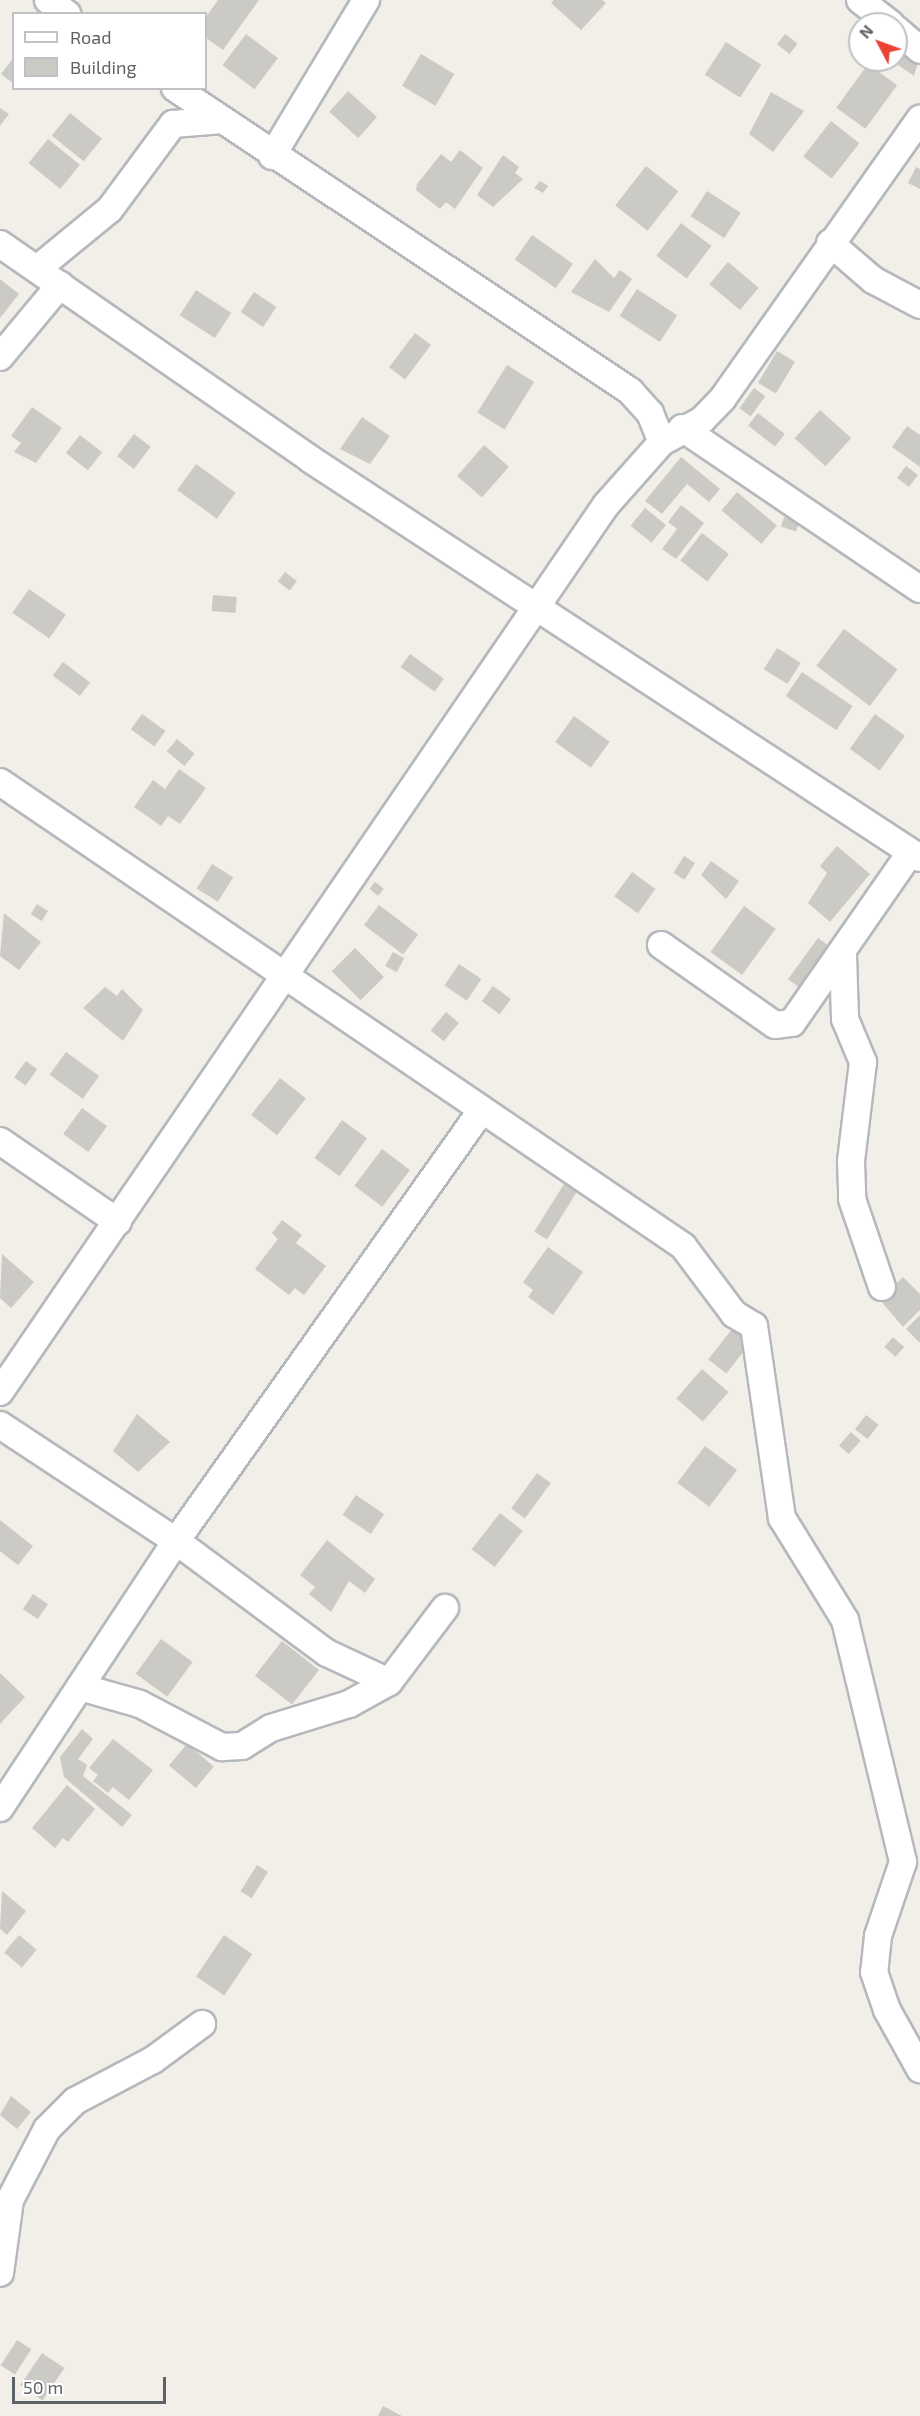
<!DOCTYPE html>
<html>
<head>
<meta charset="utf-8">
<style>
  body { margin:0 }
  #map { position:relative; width:920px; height:2416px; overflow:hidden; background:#f1efe8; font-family:"Exo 2",sans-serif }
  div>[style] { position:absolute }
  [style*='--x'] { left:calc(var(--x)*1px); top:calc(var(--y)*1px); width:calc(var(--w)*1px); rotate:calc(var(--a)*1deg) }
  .building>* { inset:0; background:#cccac5; transform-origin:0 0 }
  .roads { filter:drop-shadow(2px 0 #b5b8bc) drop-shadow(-2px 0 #b5b8bc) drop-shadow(0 2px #b5b8bc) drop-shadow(0 -2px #b5b8bc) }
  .street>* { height:26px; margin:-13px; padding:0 13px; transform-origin:13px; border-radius:13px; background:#fff }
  span { translate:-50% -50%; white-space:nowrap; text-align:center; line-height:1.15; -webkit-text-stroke:6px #fff; paint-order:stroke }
  .legend { position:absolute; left:12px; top:12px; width:195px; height:78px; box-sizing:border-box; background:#fff; border:2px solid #bfc1c3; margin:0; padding:8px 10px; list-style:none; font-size:18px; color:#5f6368 }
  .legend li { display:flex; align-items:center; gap:12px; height:30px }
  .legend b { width:30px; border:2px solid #bfc1c3 }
  .north { position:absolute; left:848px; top:12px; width:60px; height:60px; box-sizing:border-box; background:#fff; border:2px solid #bfc1c3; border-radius:50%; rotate:311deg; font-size:16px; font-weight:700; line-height:24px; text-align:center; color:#5f6368 }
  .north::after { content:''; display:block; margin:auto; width:21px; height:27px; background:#ea4335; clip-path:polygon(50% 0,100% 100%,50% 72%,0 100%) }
  .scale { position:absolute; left:12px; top:2377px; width:154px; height:27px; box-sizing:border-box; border:3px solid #5f6368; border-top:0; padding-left:8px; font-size:18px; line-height:21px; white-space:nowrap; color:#5f6368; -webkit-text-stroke:4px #fff; paint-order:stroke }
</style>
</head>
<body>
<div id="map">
  <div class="building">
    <i style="clip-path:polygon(218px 0,259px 0,223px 50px,206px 38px,206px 17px)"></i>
    <i style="clip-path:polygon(554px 0,602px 0,606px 3px,581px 30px,551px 3px)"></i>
    <i style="left:246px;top:34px;width:40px;height:39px;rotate:37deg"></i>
    <i style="left:785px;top:34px;width:16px;height:13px;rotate:38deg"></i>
    <i style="clip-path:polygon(896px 38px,920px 55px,914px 76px,891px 60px,896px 60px)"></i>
    <i style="left:726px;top:42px;width:42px;height:39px;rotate:33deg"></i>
    <i style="left:421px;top:54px;width:39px;height:37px;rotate:31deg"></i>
    <i style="clip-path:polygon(14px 57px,14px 84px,1px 74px)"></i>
    <i style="left:868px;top:64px;width:36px;height:54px;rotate:36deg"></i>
    <i style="left:348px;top:91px;width:39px;height:28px;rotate:42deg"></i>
    <i style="clip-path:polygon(771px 92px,804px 111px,773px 152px,749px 134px)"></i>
    <i style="clip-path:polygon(0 108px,9px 114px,0 126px)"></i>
    <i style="left:70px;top:113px;width:41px;height:29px;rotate:39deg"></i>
    <i style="left:831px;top:121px;width:36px;height:45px;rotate:38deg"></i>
    <i style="left:48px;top:139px;width:41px;height:31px;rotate:39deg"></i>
    <i style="clip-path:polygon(460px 150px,483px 168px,455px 209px,446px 202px,440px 209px,416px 190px,417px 184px,441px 154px,451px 162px)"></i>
    <i style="clip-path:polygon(503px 155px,519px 167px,515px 173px,523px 179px,493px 207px,477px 195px)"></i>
    <i style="left:646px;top:166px;width:41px;height:50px;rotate:38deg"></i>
    <i style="clip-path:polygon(916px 167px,920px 169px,920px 189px,908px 183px)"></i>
    <i style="clip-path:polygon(540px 181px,548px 186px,543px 193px,534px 188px)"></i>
    <i style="left:707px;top:191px;width:40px;height:30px;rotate:33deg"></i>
    <i style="left:681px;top:223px;width:38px;height:41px;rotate:37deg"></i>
    <i style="left:532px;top:235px;width:50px;height:30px;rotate:35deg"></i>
    <i style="clip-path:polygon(595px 259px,614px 278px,620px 270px,632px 279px,609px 312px,571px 292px)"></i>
    <i style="left:728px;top:262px;width:40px;height:29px;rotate:40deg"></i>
    <i style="clip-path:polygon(0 279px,19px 294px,0 318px)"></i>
    <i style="left:637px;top:289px;width:48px;height:32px;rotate:33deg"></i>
    <i style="left:196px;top:290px;width:42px;height:30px;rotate:33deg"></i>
    <i style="left:254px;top:292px;width:27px;height:24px;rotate:34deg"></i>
    <i style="left:415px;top:333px;width:20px;height:43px;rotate:37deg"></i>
    <i style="left:777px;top:351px;width:21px;height:37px;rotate:31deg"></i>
    <i style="left:507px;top:365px;width:32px;height:56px;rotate:32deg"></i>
    <i style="left:754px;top:388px;width:14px;height:25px;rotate:36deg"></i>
    <i style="clip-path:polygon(32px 407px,62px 428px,36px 463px,14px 452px,21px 443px,11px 436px)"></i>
    <i style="left:820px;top:410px;width:42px;height:38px;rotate:42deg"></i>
    <i style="left:758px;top:413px;width:34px;height:16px;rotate:38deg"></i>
    <i style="clip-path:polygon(362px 417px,390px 436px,370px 464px,340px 449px)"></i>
    <i style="clip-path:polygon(907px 426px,920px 435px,920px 467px,892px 447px)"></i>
    <i style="left:134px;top:434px;width:21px;height:28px;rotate:37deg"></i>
    <i style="left:80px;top:435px;width:28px;height:23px;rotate:38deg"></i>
    <i style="left:484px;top:445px;width:33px;height:41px;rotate:41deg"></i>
    <i style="clip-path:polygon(681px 457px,720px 489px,709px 502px,687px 484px,662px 514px,645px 501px)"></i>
    <i style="left:196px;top:464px;width:49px;height:32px;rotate:36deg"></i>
    <i style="left:906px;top:466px;width:15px;height:15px;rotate:37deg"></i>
    <i style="left:737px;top:492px;width:52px;height:24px;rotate:40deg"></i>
    <i style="clip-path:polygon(681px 505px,704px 523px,676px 559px,662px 549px,677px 529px,668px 522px)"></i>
    <i style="left:645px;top:508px;width:27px;height:23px;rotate:39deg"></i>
    <i style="left:784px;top:517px;width:16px;height:10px;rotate:18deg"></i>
    <i style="left:702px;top:533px;width:34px;height:35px;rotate:38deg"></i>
    <i style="left:285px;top:572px;width:15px;height:12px;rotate:37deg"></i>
    <i style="left:29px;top:589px;width:45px;height:29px;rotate:35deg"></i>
    <i style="left:213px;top:595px;width:24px;height:16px;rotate:5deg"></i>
    <i style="left:844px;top:629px;width:67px;height:46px;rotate:37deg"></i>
    <i style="left:777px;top:648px;width:28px;height:25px;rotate:32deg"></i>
    <i style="left:410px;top:654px;width:42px;height:16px;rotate:36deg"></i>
    <i style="left:63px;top:662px;width:34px;height:17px;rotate:37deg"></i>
    <i style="left:802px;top:672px;width:61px;height:29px;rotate:34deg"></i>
    <i style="left:142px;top:714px;width:29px;height:19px;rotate:36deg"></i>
    <i style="left:875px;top:714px;width:37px;height:43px;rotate:36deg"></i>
    <i style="left:574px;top:716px;width:44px;height:32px;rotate:36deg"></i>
    <i style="left:177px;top:739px;width:23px;height:16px;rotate:40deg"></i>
    <i style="clip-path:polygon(179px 769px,206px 788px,180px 824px,168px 816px,161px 826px,134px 807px,153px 780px,165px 789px)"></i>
    <i style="clip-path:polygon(837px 846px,870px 874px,830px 922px,808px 903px,827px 873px,820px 866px)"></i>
    <i style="left:684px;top:856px;width:13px;height:20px;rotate:32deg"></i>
    <i style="clip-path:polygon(711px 861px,739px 881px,726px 899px,701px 875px)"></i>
    <i style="left:212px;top:864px;width:25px;height:29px;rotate:32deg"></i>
    <i style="left:632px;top:872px;width:29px;height:30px;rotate:36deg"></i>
    <i style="left:375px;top:882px;width:11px;height:9px;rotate:38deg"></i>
    <i style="left:37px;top:904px;width:13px;height:12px;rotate:32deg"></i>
    <i style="left:379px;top:905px;width:49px;height:25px;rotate:37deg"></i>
    <i style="left:744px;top:906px;width:39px;height:57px;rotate:36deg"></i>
    <i style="clip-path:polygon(4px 913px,41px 942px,19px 970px,0 956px)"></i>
    <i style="left:818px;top:938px;width:19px;height:51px;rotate:36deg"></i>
    <i style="left:355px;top:948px;width:41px;height:33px;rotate:45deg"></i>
    <i style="left:393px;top:952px;width:13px;height:16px;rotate:29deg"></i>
    <i style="left:459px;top:964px;width:27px;height:26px;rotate:34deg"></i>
    <i style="left:493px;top:986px;width:22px;height:19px;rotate:36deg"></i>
    <i style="clip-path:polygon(105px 987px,117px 996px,122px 989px,143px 1010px,123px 1041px,83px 1008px)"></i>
    <i style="left:446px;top:1012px;width:17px;height:24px;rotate:40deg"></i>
    <i style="left:66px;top:1052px;width:41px;height:28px;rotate:36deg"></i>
    <i style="left:26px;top:1061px;width:14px;height:20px;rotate:36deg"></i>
    <i style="left:280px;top:1078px;width:33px;height:47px;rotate:38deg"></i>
    <i style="left:82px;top:1108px;width:31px;height:32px;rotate:36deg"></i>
    <i style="left:342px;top:1120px;width:31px;height:47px;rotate:36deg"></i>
    <i style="left:382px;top:1149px;width:35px;height:46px;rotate:37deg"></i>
    <i style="left:564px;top:1184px;width:15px;height:56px;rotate:32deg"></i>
    <i style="clip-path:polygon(282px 1220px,302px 1235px,296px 1243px,326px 1266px,304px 1295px,295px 1288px,289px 1295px,255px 1269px,278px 1239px,272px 1233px)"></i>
    <i style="clip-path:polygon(548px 1247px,583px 1272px,553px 1315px,528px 1297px,533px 1290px,523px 1282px)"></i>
    <i style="clip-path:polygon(2px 1254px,34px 1282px,11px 1308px,0 1298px)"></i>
    <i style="clip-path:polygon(903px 1277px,920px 1294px,920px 1310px,903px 1327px,880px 1300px)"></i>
    <i style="clip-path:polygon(920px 1315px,920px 1343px,906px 1329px)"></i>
    <i style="left:739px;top:1320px;width:23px;height:50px;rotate:38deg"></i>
    <i style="left:893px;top:1337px;width:15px;height:13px;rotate:42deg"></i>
    <i style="left:702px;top:1369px;width:35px;height:39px;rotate:41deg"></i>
    <i style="clip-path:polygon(137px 1414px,170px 1442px,138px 1472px,113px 1451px)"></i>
    <i style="left:866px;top:1415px;width:16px;height:18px;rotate:38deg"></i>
    <i style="left:851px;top:1432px;width:13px;height:18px;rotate:42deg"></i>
    <i style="left:705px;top:1446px;width:40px;height:46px;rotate:37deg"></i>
    <i style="left:537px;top:1473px;width:17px;height:44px;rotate:36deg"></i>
    <i style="left:356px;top:1495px;width:34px;height:24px;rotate:34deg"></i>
    <i style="left:500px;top:1513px;width:29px;height:46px;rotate:38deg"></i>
    <i style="clip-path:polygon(0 1520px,33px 1546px,18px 1565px,0 1551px)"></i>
    <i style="clip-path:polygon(327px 1540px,375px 1579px,365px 1593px,349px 1581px,331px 1612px,309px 1594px,315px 1587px,300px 1575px)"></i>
    <i style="left:33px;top:1594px;width:18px;height:18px;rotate:34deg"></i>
    <i style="left:161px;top:1639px;width:39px;height:43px;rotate:36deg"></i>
    <i style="left:282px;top:1641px;width:47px;height:44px;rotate:38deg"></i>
    <i style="clip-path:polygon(0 1673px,25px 1697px,0 1724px)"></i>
    <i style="clip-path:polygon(82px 1729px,93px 1739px,78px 1759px,87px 1765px,83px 1776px,132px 1815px,122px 1827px,64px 1777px,60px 1757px)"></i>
    <i style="clip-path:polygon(113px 1739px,153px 1770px,129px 1800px,113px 1787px,108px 1793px,93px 1781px,98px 1775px,89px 1768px)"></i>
    <i style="left:187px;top:1744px;width:35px;height:28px;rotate:40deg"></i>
    <i style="clip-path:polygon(67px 1785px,95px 1809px,68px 1842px,63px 1838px,55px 1848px,32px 1828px)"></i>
    <i style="left:257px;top:1865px;width:13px;height:31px;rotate:32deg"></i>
    <i style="clip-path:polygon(2px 1891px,26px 1911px,7px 1935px,0 1929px)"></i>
    <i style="left:19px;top:1935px;width:23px;height:23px;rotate:40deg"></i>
    <i style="left:224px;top:1935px;width:34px;height:50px;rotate:34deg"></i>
    <i style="clip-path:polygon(11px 2096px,31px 2112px,17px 2129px,0 2115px)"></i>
    <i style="left:17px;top:2340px;width:17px;height:30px;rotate:33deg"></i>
    <i style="left:42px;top:2353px;width:27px;height:39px;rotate:34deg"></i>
    <i style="clip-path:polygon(383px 2406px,402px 2416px,378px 2416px)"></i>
  </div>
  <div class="roads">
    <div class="street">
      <i style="--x:48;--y:0;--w:24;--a:36"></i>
      <i style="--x:860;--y:0;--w:39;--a:38"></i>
      <i style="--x:896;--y:29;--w:32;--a:41"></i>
      <i style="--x:175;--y:88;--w:547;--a:33.66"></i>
      <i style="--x:630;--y:391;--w:30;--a:48"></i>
      <i style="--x:650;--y:413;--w:31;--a:68"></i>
      <i style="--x:272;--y:156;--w:182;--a:-58.9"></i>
      <i style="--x:830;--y:243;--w:57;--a:40.7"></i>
      <i style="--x:873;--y:280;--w:53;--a:28"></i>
      <i style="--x:0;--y:244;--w:377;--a:34.7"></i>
      <i style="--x:310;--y:459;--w:729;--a:33.19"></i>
      <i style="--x:37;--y:269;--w:94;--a:-39.4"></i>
      <i style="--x:110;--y:209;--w:106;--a:-53.5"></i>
      <i style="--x:173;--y:124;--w:50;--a:-4.6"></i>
      <i style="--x:0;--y:357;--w:94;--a:-50.2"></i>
      <i style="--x:682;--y:428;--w:287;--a:34.1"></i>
      <i style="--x:0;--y:782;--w:826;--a:34.19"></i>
      <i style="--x:683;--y:1246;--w:85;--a:53.1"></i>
      <i style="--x:734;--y:1314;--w:23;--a:31"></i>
      <i style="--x:754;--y:1326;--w:194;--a:81.7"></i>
      <i style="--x:782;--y:1518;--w:120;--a:58.3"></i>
      <i style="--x:845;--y:1620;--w:249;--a:76.5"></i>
      <i style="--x:903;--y:1862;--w:78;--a:108.7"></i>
      <i style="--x:878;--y:1936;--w:36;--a:96"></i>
      <i style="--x:874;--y:1972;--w:40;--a:71.1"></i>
      <i style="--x:887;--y:2010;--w:68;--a:60.8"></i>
      <i style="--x:661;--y:945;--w:139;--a:35.1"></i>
      <i style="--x:775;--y:1025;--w:17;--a:-7"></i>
      <i style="--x:792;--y:1023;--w:208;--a:-55.2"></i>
      <i style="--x:843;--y:955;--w:64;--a:88.2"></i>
      <i style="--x:845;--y:1019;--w:47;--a:67.3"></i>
      <i style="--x:863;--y:1062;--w:100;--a:96.9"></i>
      <i style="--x:851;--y:1161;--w:38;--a:88"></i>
      <i style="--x:852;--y:1199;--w:93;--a:71.2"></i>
      <i style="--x:0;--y:1141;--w:143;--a:34.5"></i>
      <i style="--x:0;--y:1392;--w:1074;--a:-55.66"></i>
      <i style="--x:606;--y:505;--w:84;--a:-48.4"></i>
      <i style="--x:662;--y:442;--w:46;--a:-28.8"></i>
      <i style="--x:702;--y:420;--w:30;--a:-46"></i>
      <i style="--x:723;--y:398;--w:342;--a:-54.8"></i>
      <i style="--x:0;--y:1425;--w:211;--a:33.4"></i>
      <i style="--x:176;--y:1541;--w:188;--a:36.6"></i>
      <i style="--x:327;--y:1653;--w:68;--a:25.1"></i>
      <i style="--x:80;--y:1687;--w:62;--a:15.8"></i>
      <i style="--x:140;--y:1704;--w:93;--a:27.7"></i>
      <i style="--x:222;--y:1747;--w:20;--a:-3"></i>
      <i style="--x:242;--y:1746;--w:34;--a:-32"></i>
      <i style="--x:271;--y:1728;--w:82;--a:-17.1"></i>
      <i style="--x:349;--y:1704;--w:46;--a:-28.8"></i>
      <i style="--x:389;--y:1682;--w:93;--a:-52.9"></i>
      <i style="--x:0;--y:1808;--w:320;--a:-56.6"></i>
      <i style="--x:176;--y:1541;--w:527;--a:-54.65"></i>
      <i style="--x:0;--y:2273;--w:74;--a:-82.2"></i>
      <i style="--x:10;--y:2200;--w:80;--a:-62.5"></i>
      <i style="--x:47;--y:2129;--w:40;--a:-45"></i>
      <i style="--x:75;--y:2101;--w:88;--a:-27.7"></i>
      <i style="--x:153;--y:2060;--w:61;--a:-36.3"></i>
    </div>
  </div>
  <ul class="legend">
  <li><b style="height:8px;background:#fff"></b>Road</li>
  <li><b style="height:16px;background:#cccac5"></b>Building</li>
  </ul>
  <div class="north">N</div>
  <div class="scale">50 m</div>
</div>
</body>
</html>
